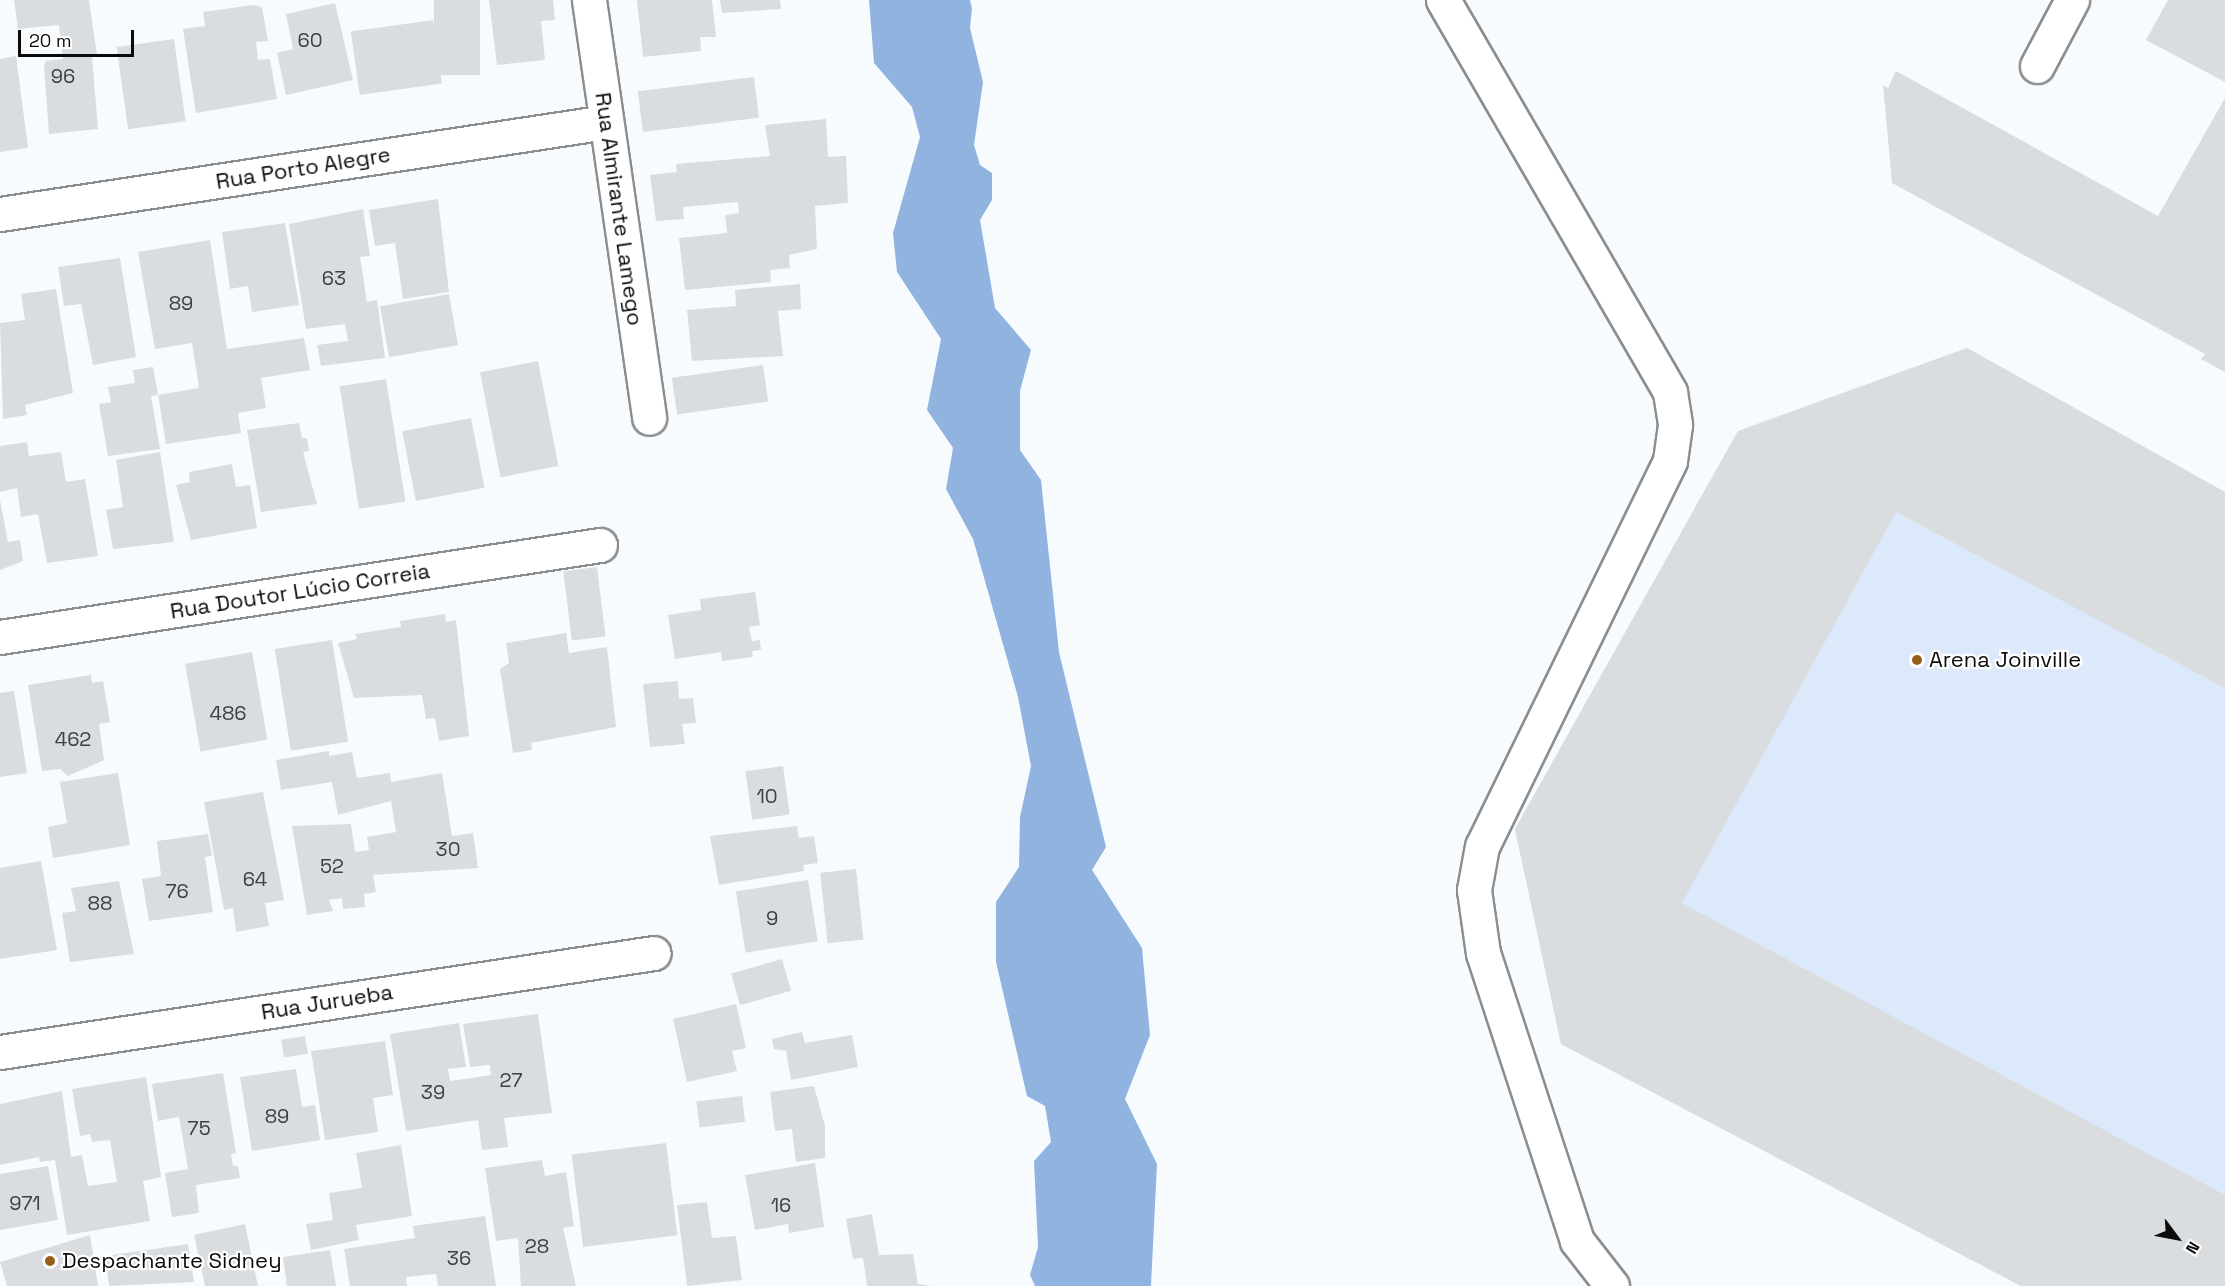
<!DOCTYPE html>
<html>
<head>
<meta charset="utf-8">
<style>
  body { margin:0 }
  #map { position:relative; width:2225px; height:1286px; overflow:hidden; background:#f8fbfe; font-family:"Space Grotesk",sans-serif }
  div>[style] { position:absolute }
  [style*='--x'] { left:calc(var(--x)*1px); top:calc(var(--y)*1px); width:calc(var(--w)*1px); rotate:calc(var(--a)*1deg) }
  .green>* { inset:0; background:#dbe9fb }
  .water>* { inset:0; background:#90b4df }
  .building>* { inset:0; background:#dadde0; transform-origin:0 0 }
  .roads { filter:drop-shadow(2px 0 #8b8e90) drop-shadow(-2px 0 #8b8e90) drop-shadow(0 2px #8b8e90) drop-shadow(0 -2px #8b8e90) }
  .minor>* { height:33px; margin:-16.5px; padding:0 16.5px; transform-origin:16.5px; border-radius:16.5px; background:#fff }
  .dots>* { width:16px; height:16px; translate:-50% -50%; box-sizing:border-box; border:3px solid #fff; border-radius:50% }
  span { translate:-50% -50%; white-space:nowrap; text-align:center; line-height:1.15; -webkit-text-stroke:4.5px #fff; paint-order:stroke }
  .number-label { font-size:20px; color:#3f4041 }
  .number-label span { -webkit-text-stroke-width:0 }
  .street-label { font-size:22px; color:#0b0b0c }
  .poi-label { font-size:22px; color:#0b0b0c }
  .left { translate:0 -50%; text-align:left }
  .north { position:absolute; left:2147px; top:1208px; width:60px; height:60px; -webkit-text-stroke:4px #fff; paint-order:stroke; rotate:122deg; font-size:16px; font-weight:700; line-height:24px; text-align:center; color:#0b0b0c }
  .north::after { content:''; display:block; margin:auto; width:21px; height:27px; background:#0b0b0c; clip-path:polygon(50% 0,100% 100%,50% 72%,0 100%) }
  .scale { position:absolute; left:18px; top:30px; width:116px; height:27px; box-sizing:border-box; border:3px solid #0b0b0c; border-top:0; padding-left:8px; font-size:18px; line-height:21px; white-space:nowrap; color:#0b0b0c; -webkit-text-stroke:4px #fff; paint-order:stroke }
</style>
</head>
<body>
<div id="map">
  <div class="green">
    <i style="clip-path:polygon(1967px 348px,2225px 492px,2225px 1286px,2021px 1286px,1561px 1044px,1515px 829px,1738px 431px)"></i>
  </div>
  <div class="water">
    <i style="clip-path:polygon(869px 0,970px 0,972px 8px,970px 28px,983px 82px,974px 145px,980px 165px,992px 173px,992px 200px,980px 220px,995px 308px,1031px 350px,1020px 391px,1020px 450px,1041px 480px,1059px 652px,1106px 847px,1092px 870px,1142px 948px,1150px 1035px,1125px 1099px,1157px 1164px,1151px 1286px,1035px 1286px,1030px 1275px,1038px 1247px,1034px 1161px,1051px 1142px,1045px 1106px,1027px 1096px,996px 962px,996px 902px,1019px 867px,1020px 817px,1031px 766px,1018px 697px,973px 539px,946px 489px,953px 448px,927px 410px,941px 339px,897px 272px,893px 233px,920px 137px,912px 107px,874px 63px)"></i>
  </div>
  <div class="building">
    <i style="clip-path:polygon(14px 0,89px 0,97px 55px,92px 56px,98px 129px,49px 134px,44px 67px,46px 61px,63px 59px,59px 25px,18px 29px)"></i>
    <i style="left:434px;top:0;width:46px;height:75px"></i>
    <i style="clip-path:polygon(489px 0,553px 0,555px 20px,541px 21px,545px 60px,497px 65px)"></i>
    <i style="clip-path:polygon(637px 0,712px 0,716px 37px,700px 37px,701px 51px,643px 57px)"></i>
    <i style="clip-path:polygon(720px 0,780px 0,781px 9px,722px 13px)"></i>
    <i style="clip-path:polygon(2168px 0,2225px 0,2225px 82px,2146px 40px)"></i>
    <i style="clip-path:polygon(335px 3px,353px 80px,286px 95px,277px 53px,293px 49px,286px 14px)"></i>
    <i style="clip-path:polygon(253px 5px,262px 7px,268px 41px,256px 42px,258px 60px,270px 59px,277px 99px,196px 113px,183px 29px,205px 26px,203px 12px)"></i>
    <i style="left:433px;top:20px;width:64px;height:83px;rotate:82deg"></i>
    <i style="left:174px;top:39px;width:83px;height:58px;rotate:82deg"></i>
    <i style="clip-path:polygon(16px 56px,28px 148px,0 152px,0 59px)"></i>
    <i style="clip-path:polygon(1896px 71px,2158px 216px,2225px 98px,2225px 372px,2201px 359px,2205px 354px,1892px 183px,1883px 85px,1888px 88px)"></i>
    <i style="left:754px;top:77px;width:41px;height:117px;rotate:83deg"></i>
    <i style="clip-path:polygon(826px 119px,828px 157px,846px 156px,848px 203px,815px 206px,817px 249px,789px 255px,790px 268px,770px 270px,771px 282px,685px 290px,679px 238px,727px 233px,725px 215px,739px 213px,738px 202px,683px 207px,684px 219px,656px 221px,650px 175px,677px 172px,676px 164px,770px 156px,765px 125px)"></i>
    <i style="clip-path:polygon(438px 199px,449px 292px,403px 299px,395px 243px,375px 246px,369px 210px)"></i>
    <i style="clip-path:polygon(363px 209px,370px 256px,360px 257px,367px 302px,377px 300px,385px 358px,321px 366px,317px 345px,348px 341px,345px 324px,306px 329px,289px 224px)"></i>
    <i style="clip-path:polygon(285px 223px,299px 305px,252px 312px,248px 286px,230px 289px,222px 232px)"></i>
    <i style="clip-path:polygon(210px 240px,227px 349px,304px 338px,310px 370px,261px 378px,266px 408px,238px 413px,241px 433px,166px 444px,158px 395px,199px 388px,192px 343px,155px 349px,138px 252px)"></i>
    <i style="clip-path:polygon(120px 258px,136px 357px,93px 365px,81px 304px,64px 306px,58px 267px)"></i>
    <i style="clip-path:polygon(800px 284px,801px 309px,778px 311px,783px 356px,692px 361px,687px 310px,736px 306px,735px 290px)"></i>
    <i style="clip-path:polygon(56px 289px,73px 393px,25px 405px,27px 415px,3px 419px,0 323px,25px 320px,21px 294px)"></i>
    <i style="left:449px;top:294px;width:52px;height:70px;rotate:80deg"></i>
    <i style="clip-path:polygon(1967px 348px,2225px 492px,2225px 688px,1896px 512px,1682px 903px,2225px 1195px,2225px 1286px,2021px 1286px,1561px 1044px,1515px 829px,1738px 431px)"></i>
    <i style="left:538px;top:361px;width:107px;height:59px;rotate:79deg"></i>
    <i style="left:763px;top:365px;width:37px;height:92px;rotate:82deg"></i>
    <i style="clip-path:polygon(153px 367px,158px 395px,151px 396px,160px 449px,108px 456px,99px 404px,111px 402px,108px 387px,135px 383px,133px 370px)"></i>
    <i style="left:386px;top:379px;width:124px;height:47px;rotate:81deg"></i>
    <i style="left:471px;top:418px;width:71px;height:70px;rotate:79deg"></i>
    <i style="clip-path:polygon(299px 423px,302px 438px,307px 438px,309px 451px,303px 452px,317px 504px,261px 512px,247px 430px)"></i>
    <i style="clip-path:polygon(27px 442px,29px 456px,61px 452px,66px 482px,85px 479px,98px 556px,47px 563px,38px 514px,21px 517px,17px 488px,0 492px,0 446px)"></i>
    <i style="clip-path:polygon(160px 452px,174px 542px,113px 549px,106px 510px,123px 507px,116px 460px)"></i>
    <i style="clip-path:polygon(232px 464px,236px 487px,250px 485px,257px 528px,191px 540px,176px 485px,190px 482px,189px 472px)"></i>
    <i style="clip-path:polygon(0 500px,8px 542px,20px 540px,23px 561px,0 570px)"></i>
    <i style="left:597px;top:567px;width:70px;height:34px;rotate:83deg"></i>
    <i style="clip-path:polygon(755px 592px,760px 625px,749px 627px,752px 641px,760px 640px,761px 650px,752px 651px,753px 657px,722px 661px,721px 652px,675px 659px,668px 615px,701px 610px,700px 599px)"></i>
    <i style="clip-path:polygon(445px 614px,446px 622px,456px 620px,469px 736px,439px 741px,435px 718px,426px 719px,422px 695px,354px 698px,338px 643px,357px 639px,355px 634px,401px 627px,400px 621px)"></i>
    <i style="clip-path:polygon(566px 633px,569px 653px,607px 647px,616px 727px,531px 743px,532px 750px,513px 753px,500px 669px,509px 663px,506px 643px)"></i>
    <i style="left:332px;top:640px;width:103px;height:58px;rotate:81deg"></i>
    <i style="left:252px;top:652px;width:89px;height:68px;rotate:80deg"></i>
    <i style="clip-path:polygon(91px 675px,92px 683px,103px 681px,110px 722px,99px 724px,104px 760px,68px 776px,60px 769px,42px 771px,28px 685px)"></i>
    <i style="clip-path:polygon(678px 681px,679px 699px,693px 698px,696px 723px,682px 724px,685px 744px,650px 747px,643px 684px)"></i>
    <i style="clip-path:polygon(14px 691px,27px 773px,0 777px,0 693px)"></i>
    <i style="clip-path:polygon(329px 751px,329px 756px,352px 752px,357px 778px,390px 773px,391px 782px,442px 773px,452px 836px,473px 833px,478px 868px,373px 875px,376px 892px,364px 894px,365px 907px,343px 909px,342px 898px,329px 900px,333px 911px,307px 915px,292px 826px,351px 824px,355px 852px,369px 850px,367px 837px,396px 832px,391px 801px,338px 815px,332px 782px,281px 790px,276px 760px)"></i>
    <i style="left:783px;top:766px;width:49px;height:38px;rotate:82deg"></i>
    <i style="clip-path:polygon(118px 773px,130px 845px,53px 858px,48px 827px,67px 823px,60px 782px)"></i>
    <i style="clip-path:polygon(263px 792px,284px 900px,265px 903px,269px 926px,236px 932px,233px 908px,224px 910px,204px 802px)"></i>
    <i style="clip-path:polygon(797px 826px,799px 838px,814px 836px,818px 863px,803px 865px,804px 871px,719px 885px,710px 836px)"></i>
    <i style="clip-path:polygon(208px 834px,212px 856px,205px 857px,213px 912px,149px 921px,142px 879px,161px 876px,157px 841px)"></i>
    <i style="clip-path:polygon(41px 861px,57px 950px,0 959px,0 868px)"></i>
    <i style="left:856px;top:869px;width:71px;height:36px;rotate:84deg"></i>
    <i style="left:808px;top:880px;width:62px;height:73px;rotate:81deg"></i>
    <i style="clip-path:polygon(119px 881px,134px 954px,70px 962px,62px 913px,76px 911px,71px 888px)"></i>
    <i style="left:782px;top:959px;width:33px;height:53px;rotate:74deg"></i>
    <i style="clip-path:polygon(736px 1004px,746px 1048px,732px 1051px,737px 1071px,687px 1082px,673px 1019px)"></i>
    <i style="clip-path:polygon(538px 1014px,552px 1113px,504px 1118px,508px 1147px,482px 1150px,478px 1120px,406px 1131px,390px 1034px,459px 1023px,466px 1067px,448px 1069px,450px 1081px,471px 1078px,491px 1075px,490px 1065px,470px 1067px,463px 1024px)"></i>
    <i style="clip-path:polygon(802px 1032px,805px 1043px,852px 1035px,858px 1067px,791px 1080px,786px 1051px,774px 1049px,772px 1039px)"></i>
    <i style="left:305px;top:1036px;width:18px;height:24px;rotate:81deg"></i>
    <i style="clip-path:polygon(385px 1041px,393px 1095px,373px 1098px,378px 1132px,325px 1140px,311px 1051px)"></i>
    <i style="clip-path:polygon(296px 1069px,302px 1107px,315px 1105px,320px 1140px,252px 1151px,240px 1077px)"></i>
    <i style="clip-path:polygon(223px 1073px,236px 1153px,231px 1154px,233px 1166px,238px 1166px,240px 1178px,196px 1185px,199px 1213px,172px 1217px,165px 1173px,188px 1169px,179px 1117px,158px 1121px,152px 1084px)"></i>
    <i style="clip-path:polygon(146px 1077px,161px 1177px,143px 1181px,150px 1221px,67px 1235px,55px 1160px,40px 1162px,39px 1157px,0 1165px,0 1104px,62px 1091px,71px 1157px,82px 1155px,88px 1186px,117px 1182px,110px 1140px,92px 1142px,90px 1134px,80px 1136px,72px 1089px)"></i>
    <i style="clip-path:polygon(814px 1086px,825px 1126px,825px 1158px,796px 1162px,792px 1129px,775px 1131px,770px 1092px)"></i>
    <i style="left:742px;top:1096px;width:26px;height:46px;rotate:83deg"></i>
    <i style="left:666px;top:1143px;width:93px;height:95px;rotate:83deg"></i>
    <i style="clip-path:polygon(401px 1145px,412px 1216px,356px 1225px,359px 1240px,311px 1250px,306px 1224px,333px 1220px,329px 1193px,362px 1188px,356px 1153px)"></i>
    <i style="clip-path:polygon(542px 1160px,545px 1176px,566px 1172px,574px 1226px,563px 1228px,576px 1286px,521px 1286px,518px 1238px,496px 1241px,485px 1168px)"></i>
    <i style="clip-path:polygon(815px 1163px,824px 1227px,789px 1233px,788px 1224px,755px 1230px,745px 1175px)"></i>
    <i style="clip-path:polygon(48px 1166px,58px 1220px,0 1230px,0 1174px)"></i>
    <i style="clip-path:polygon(707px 1202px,712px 1238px,736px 1236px,742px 1280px,687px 1286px,677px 1205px)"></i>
    <i style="clip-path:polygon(872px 1214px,879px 1255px,913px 1254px,918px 1284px,931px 1286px,867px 1286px,863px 1258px,853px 1259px,846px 1219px)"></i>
    <i style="clip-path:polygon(485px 1216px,496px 1286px,438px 1286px,436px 1274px,406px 1277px,407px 1286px,350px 1286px,344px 1249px,415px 1238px,413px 1226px)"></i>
    <i style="clip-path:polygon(245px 1224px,258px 1286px,205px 1286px,194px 1235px)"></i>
    <i style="clip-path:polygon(90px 1235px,98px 1286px,7px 1286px,0 1262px)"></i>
    <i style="clip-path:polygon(188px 1244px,194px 1282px,109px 1286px,105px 1256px)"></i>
    <i style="clip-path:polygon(330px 1250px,336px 1286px,287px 1286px,283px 1257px)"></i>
  </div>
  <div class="roads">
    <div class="minor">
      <i style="--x:589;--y:0;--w:422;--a:81.8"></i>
      <i style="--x:1443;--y:0;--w:453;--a:59.9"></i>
      <i style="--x:1670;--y:392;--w:33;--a:81"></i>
      <i style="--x:1675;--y:425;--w:36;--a:98"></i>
      <i style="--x:1670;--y:461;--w:428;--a:116"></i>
      <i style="--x:1482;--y:846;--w:45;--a:100.3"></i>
      <i style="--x:1474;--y:890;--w:64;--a:81.9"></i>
      <i style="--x:1483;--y:953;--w:303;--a:71.9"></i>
      <i style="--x:1577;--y:1241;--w:57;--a:52.1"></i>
      <i style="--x:2037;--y:66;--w:75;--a:-62.1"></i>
      <i style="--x:0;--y:214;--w:613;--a:-8.63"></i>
      <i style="--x:0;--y:637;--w:607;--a:-8.72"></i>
      <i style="--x:0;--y:1052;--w:661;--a:-8.61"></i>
    </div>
  </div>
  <div class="dots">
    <i style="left:1917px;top:660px;background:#965f19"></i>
    <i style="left:50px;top:1261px;background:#965f19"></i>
  </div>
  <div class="number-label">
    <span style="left:310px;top:40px">60</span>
    <span style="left:63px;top:76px">96</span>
    <span style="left:334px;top:278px">63</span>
    <span style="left:181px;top:303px">89</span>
    <span style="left:228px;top:713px">486</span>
    <span style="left:73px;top:739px">462</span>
    <span style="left:767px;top:796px">10</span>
    <span style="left:448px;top:849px">30</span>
    <span style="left:332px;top:866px">52</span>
    <span style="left:255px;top:879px">64</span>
    <span style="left:177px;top:891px">76</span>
    <span style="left:100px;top:903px">88</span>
    <span style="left:772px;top:918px">9</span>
    <span style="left:511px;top:1080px">27</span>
    <span style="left:433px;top:1092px">39</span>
    <span style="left:277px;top:1116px">89</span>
    <span style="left:199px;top:1128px">75</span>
    <span style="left:25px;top:1203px">971</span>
    <span style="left:781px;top:1205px">16</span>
    <span style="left:537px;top:1246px">28</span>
    <span style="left:459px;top:1258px">36</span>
  </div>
  <div class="street-label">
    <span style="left:303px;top:168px;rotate:-9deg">Rua Porto Alegre</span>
    <span style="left:619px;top:209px;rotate:82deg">Rua Almirante Lamego</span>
    <span style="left:300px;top:591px;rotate:-9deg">Rua Doutor Lúcio Correia</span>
    <span style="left:327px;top:1002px;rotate:-9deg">Rua Jurueba</span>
  </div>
  <div class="poi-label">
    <span class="left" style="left:1929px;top:660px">Arena Joinville</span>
    <span class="left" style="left:62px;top:1261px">Despachante Sidney</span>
  </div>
  <div class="north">N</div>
  <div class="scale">20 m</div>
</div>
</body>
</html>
